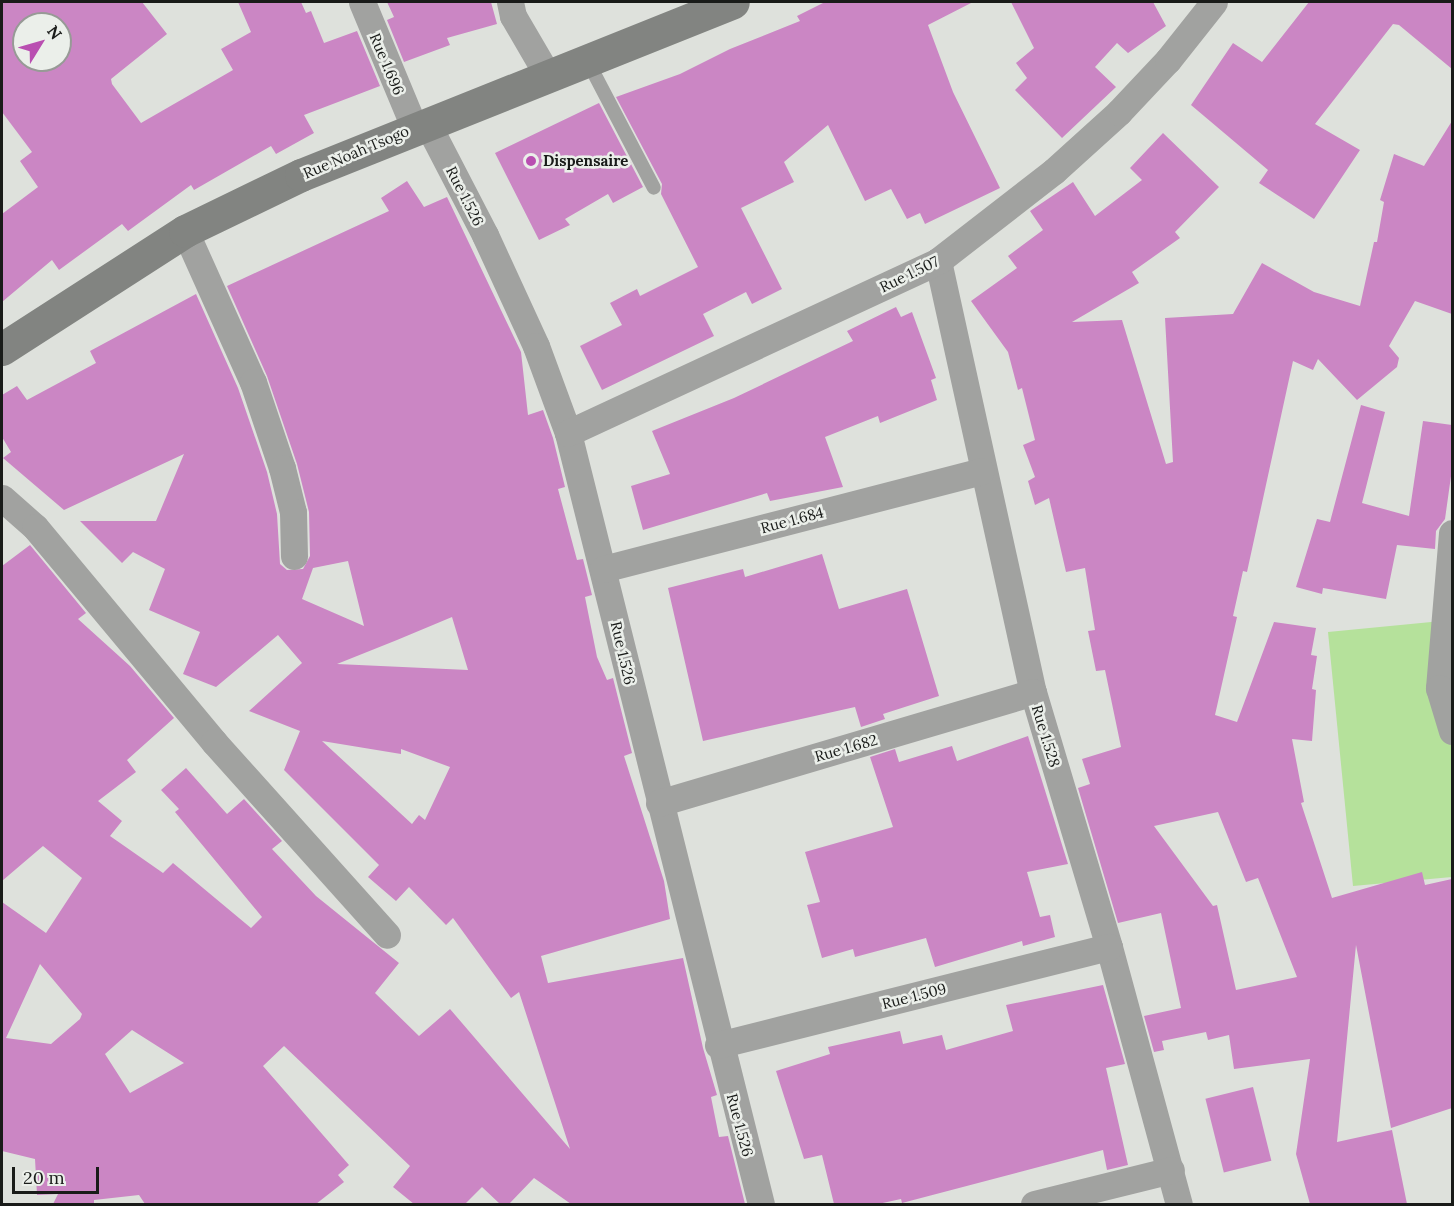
<!DOCTYPE html>
<html>
<head>
<meta charset="utf-8">
<style>
  body { margin:0 }
  #map { position:relative; width:1454px; height:1206px; overflow:hidden; background:#dee1dc; font-family:Lora,serif }
  div>[style] { position:absolute }
  [style*='--x'] { left:calc(var(--x)*1px); top:calc(var(--y)*1px); width:calc(var(--w)*1px); rotate:calc(var(--a)*1deg) }
  .green>* { inset:0; background:#b5e19b }
  .building>* { inset:0; background:#cb86c4; transform-origin:0 0 }
  .lane>* { height:14px; margin:-7px; padding:0 7px; transform-origin:7px; border-radius:7px; background:#a1a2a0 }
  .street>* { height:27px; margin:-13.5px; padding:0 13.5px; transform-origin:13.5px; border-radius:13.5px; background:#a1a2a0 }
  .secondary>* { height:33px; margin:-16.5px; padding:0 16.5px; transform-origin:16.5px; border-radius:16.5px; background:#828481 }
  .dots>* { width:16px; height:16px; translate:-50% -50%; box-sizing:border-box; border:3px solid #ebefea; border-radius:50% }
  span { translate:-50% -50%; white-space:nowrap; text-align:center; line-height:1.15; -webkit-text-stroke:5px #ebefea; paint-order:stroke }
  .street-label { font-size:15px; color:#191b19 }
  .poi-label { font-size:15px; color:#191b19; font-weight:700 }
  .left { translate:0 -50%; text-align:left }
  .frame { position:absolute; inset:0; border:3px solid #191b19; pointer-events:none }
  .north { position:absolute; left:12px; top:12px; width:60px; height:60px; box-sizing:border-box; background:#ebefea; border:2px solid #979a96; border-radius:50%; rotate:53deg; font-size:16px; font-weight:700; line-height:24px; text-align:center; color:#191b19 }
  .north::after { content:''; display:block; margin:auto; width:21px; height:27px; background:#b94fb1; clip-path:polygon(50% 0,100% 100%,50% 72%,0 100%) }
  .scale { position:absolute; left:12px; top:1167px; width:87px; height:27px; box-sizing:border-box; border:3px solid #191b19; border-top:0; padding-left:8px; font-size:18px; line-height:21px; white-space:nowrap; color:#191b19; -webkit-text-stroke:4px #ebefea; paint-order:stroke }
</style>
</head>
<body>
<div id="map">
  <div class="green">
    <i style="clip-path:polygon(1452px 620px,1452px 877px,1353px 886px,1328px 632px)"></i>
  </div>
  <div class="building">
    <i style="clip-path:polygon(evenodd,2px 2px,142px 2px,167px 34px,111px 79px,112px 84px,141px 123px,233px 70px,221px 49px,251px 32px,238px 2px,301px 2px,306px 13px,311px 11px,324px 43px,357px 31px,380px 86px,304px 115px,314px 133px,276px 154px,271px 146px,194px 190px,191px 185px,128px 231px,122px 224px,59px 270px,52px 260px,2px 302px,2px 214px,38px 187px,20px 161px,32px 152px,2px 112px,2px 2px,24px 24px,60px 24px,60px 60px,24px 60px,24px 24px)"></i>
    <i style="clip-path:polygon(387px 2px,491px 2px,497px 24px,447px 38px,450px 45px,404px 62px,387px 20px,394px 17px)"></i>
    <i style="clip-path:polygon(825px 2px,973px 2px,928px 25px,953px 92px,1000px 188px,925px 224px,920px 213px,907px 219px,891px 189px,865px 201px,828px 125px,784px 162px,794px 182px,741px 208px,782px 289px,752px 304px,746px 292px,703px 314px,714px 336px,602px 390px,580px 346px,622px 325px,610px 303px,637px 289px,640px 296px,698px 267px,661px 194px,662px 184px,616px 97px,680px 74px,730px 49px,800px 21px,797px 16px)"></i>
    <i style="clip-path:polygon(1011px 2px,1153px 2px,1166px 26px,1128px 53px,1117px 43px,1095px 67px,1116px 87px,1062px 138px,1015px 90px,1027px 78px,1016px 63px,1034px 48px)"></i>
    <i style="clip-path:polygon(1309px 2px,1452px 2px,1452px 69px,1399px 25px,1393px 24px,1315px 124px,1360px 150px,1314px 219px,1259px 183px,1268px 170px,1191px 105px,1233px 43px,1262px 62px)"></i>
    <i style="clip-path:polygon(599px 103px,643px 187px,613px 203px,608px 194px,565px 219px,570px 225px,539px 240px,495px 153px)"></i>
    <i style="clip-path:polygon(evenodd,1452px 121px,1452px 314px,1415px 301px,1389px 346px,1399px 358px,1397px 367px,1357px 400px,1318px 359px,1313px 370px,1293px 361px,1247px 572px,1243px 571px,1233px 616px,1237px 617px,1215px 715px,1237px 722px,1274px 622px,1316px 628px,1311px 655px,1317px 656px,1312px 689px,1316px 690px,1312px 741px,1292px 739px,1304px 802px,1301px 803px,1332px 898px,1422px 872px,1425px 885px,1452px 879px,1452px 1108px,1391px 1128px,1356px 945px,1337px 1142px,1392px 1130px,1407px 1204px,1310px 1204px,1296px 1154px,1310px 1059px,1234px 1069px,1229px 1035px,1208px 1040px,1206px 1032px,1162px 1041px,1164px 1050px,1154px 1052px,1144px 1016px,1181px 1008px,1161px 913px,1118px 923px,1078px 788px,1090px 784px,1082px 759px,1121px 747px,1105px 670px,1096px 671px,1088px 631px,1095px 630px,1085px 568px,1066px 572px,1049px 498px,1035px 505px,1028px 481px,1035px 477px,1023px 445px,1035px 440px,1022px 388px,1018px 390px,1008px 352px,971px 301px,1017px 268px,1008px 256px,1043px 230px,1030px 211px,1073px 182px,1095px 216px,1142px 180px,1130px 168px,1163px 133px,1219px 187px,1175px 232px,1180px 238px,1132px 272px,1139px 283px,1072px 322px,1122px 320px,1166px 464px,1173px 462px,1165px 318px,1233px 314px,1262px 263px,1314px 292px,1360px 306px,1374px 242px,1377px 242px,1384px 202px,1380px 200px,1394px 154px,1424px 166px,1452px 121px,1218px 812px,1246px 882px,1258px 878px,1297px 977px,1236px 990px,1217px 905px,1213px 906px,1154px 826px,1218px 812px)"></i>
    <i style="clip-path:polygon(evenodd,407px 181px,424px 207px,447px 197px,521px 352px,528px 415px,543px 410px,553px 438px,565px 487px,558px 489px,577px 560px,583px 559px,592px 595px,585px 597px,597px 657px,607px 680px,613px 678px,632px 753px,624px 756px,664px 881px,670px 919px,541px 956px,548px 983px,683px 958px,703px 1048px,717px 1095px,711px 1097px,719px 1137px,728px 1136px,745px 1204px,571px 1204px,534px 1178px,509px 1204px,500px 1204px,482px 1187px,465px 1204px,414px 1204px,393px 1187px,410px 1166px,284px 1046px,263px 1066px,349px 1165px,338px 1175px,344px 1182px,316px 1204px,145px 1204px,139px 1195px,94px 1200px,94px 1204px,53px 1204px,58px 1194px,37px 1195px,35px 1159px,2px 1151px,2px 902px,46px 933px,82px 878px,43px 846px,2px 881px,2px 566px,30px 545px,86px 613px,78px 619px,130px 666px,174px 718px,127px 760px,136px 772px,98px 801px,122px 821px,110px 836px,163px 873px,173px 863px,251px 928px,262px 917px,175px 812px,179px 809px,161px 790px,186px 768px,227px 814px,244px 799px,282px 841px,272px 849px,316px 896px,399px 963px,375px 993px,419px 1036px,450px 1009px,570px 1149px,519px 992px,511px 998px,453px 918px,446px 925px,409px 887px,396px 901px,368px 877px,379px 865px,284px 770px,300px 731px,249px 711px,302px 663px,278px 635px,216px 687px,183px 674px,200px 632px,149px 610px,165px 569px,133px 552px,122px 563px,80px 521px,156px 521px,184px 454px,64px 510px,3px 458px,11px 452px,2px 437px,2px 395px,17px 386px,27px 400px,96px 363px,90px 351px,196px 294px,238px 388px,267px 472px,277px 514px,280px 564px,287px 570px,303px 569px,310px 556px,309px 512px,297px 464px,267px 376px,227px 286px,389px 211px,381px 198px,407px 181px,348px 561px,364px 626px,302px 599px,313px 568px,348px 561px,407px 181px,452px 617px,468px 670px,337px 664px,397px 640px,452px 617px,407px 181px,322px 741px,401px 754px,401px 749px,450px 767px,425px 820px,419px 815px,412px 824px,322px 741px,407px 181px,40px 964px,82px 1014px,80px 1019px,51px 1044px,6px 1038px,40px 964px,407px 181px,132px 1030px,184px 1063px,130px 1093px,105px 1054px,132px 1030px)"></i>
    <i style="clip-path:polygon(896px 307px,901px 317px,912px 312px,936px 378px,931px 380px,937px 400px,880px 423px,878px 416px,825px 437px,843px 487px,770px 501px,767px 493px,643px 530px,631px 486px,670px 474px,652px 431px,734px 398px,853px 341px,847px 331px)"></i>
    <i style="clip-path:polygon(1361px 405px,1385px 412px,1362px 503px,1409px 516px,1423px 421px,1452px 425px,1452px 469px,1445px 519px,1436px 531px,1435px 549px,1397px 545px,1386px 599px,1323px 588px,1322px 594px,1296px 587px,1317px 519px,1330px 522px)"></i>
    <i style="clip-path:polygon(822px 554px,839px 609px,907px 589px,939px 696px,883px 714px,885px 719px,861px 727px,855px 707px,703px 741px,668px 588px,743px 569px,745px 577px)"></i>
    <i style="clip-path:polygon(1028px 736px,1068px 864px,1027px 872px,1040px 917px,1050px 915px,1055px 937px,1023px 946px,1022px 941px,935px 967px,926px 938px,855px 957px,853px 949px,822px 958px,807px 905px,820px 902px,805px 852px,893px 827px,870px 757px,895px 749px,899px 762px,952px 746px,957px 761px)"></i>
    <i style="clip-path:polygon(1103px 985px,1125px 1064px,1106px 1068px,1128px 1165px,1107px 1170px,1103px 1150px,902px 1203px,901px 1199px,878px 1204px,834px 1204px,822px 1155px,804px 1159px,776px 1071px,830px 1054px,828px 1047px,900px 1031px,903px 1044px,942px 1035px,946px 1050px,1013px 1031px,1006px 1005px)"></i>
    <i style="left:1253px;top:1087px;width:76px;height:49px;rotate:76deg"></i>
  </div>
  <div class="lane">
    <i style="--x:587;--y:60;--w:144;--a:62.4"></i>
  </div>
  <div class="street">
    <i style="--x:362;--y:2;--w:135;--a:67.4"></i>
    <i style="--x:510;--y:2;--w:14;--a:78"></i>
    <i style="--x:513;--y:16;--w:69;--a:59.7"></i>
    <i style="--x:427;--y:123;--w:126;--a:62.6"></i>
    <i style="--x:485;--y:235;--w:122;--a:65.3"></i>
    <i style="--x:536;--y:346;--w:93;--a:69.8"></i>
    <i style="--x:568;--y:433;--w:795;--a:75.95"></i>
    <i style="--x:185;--y:231;--w:166;--a:65.8"></i>
    <i style="--x:253;--y:382;--w:91;--a:71.4"></i>
    <i style="--x:282;--y:468;--w:45;--a:76"></i>
    <i style="--x:293;--y:512;--w:44;--a:88.7"></i>
    <i style="--x:938;--y:261;--w:441;--a:77.6"></i>
    <i style="--x:1033;--y:692;--w:266;--a:73.4"></i>
    <i style="--x:1109;--y:947;--w:266;--a:74.8"></i>
    <i style="--x:568;--y:433;--w:408;--a:-24.9"></i>
    <i style="--x:938;--y:261;--w:147;--a:-37.8"></i>
    <i style="--x:1054;--y:171;--w:88;--a:-42.2"></i>
    <i style="--x:1119;--y:112;--w:71;--a:-46.7"></i>
    <i style="--x:1168;--y:60;--w:74;--a:-51.6"></i>
    <i style="--x:2;--y:498;--w:44;--a:41.3"></i>
    <i style="--x:35;--y:527;--w:280;--a:50.2"></i>
    <i style="--x:214;--y:742;--w:259;--a:48.1"></i>
    <i style="--x:1452;--y:533;--w:156;--a:94.8"></i>
    <i style="--x:1439;--y:688;--w:45;--a:73.2"></i>
    <i style="--x:603;--y:569;--w:390;--a:-14.5"></i>
    <i style="--x:659;--y:803;--w:390;--a:-16.5"></i>
    <i style="--x:718;--y:1045;--w:403;--a:-14.1"></i>
    <i style="--x:1034;--y:1204;--w:141;--a:-13.9"></i>
  </div>
  <div class="secondary">
    <i style="--x:2;--y:349;--w:218;--a:-32.8"></i>
    <i style="--x:185;--y:231;--w:129;--a:-25.8"></i>
    <i style="--x:301;--y:175;--w:465;--a:-21.8"></i>
  </div>
  <div class="dots">
    <i style="left:531px;top:161px;background:#b94fb1"></i>
  </div>
  <div class="street-label">
    <span style="left:387px;top:64px;rotate:67deg">Rue 1.696</span>
    <span style="left:356px;top:152px;rotate:-23deg">Rue Noah Tsogo</span>
    <span style="left:465px;top:196px;rotate:63deg">Rue 1.526</span>
    <span style="left:909px;top:274px;rotate:-26deg">Rue 1.507</span>
    <span style="left:792px;top:520px;rotate:-15deg">Rue 1.684</span>
    <span style="left:623px;top:653px;rotate:77deg">Rue 1.526</span>
    <span style="left:1046px;top:736px;rotate:73deg">Rue 1.528</span>
    <span style="left:846px;top:748px;rotate:-16deg">Rue 1.682</span>
    <span style="left:914px;top:996px;rotate:-14deg">Rue 1.509</span>
    <span style="left:740px;top:1125px;rotate:75deg">Rue 1.526</span>
  </div>
  <div class="poi-label">
    <span class="left" style="left:543px;top:161px">Dispensaire</span>
  </div>
  <div class="frame"></div>
  <div class="north">N</div>
  <div class="scale">20 m</div>
</div>
</body>
</html>
